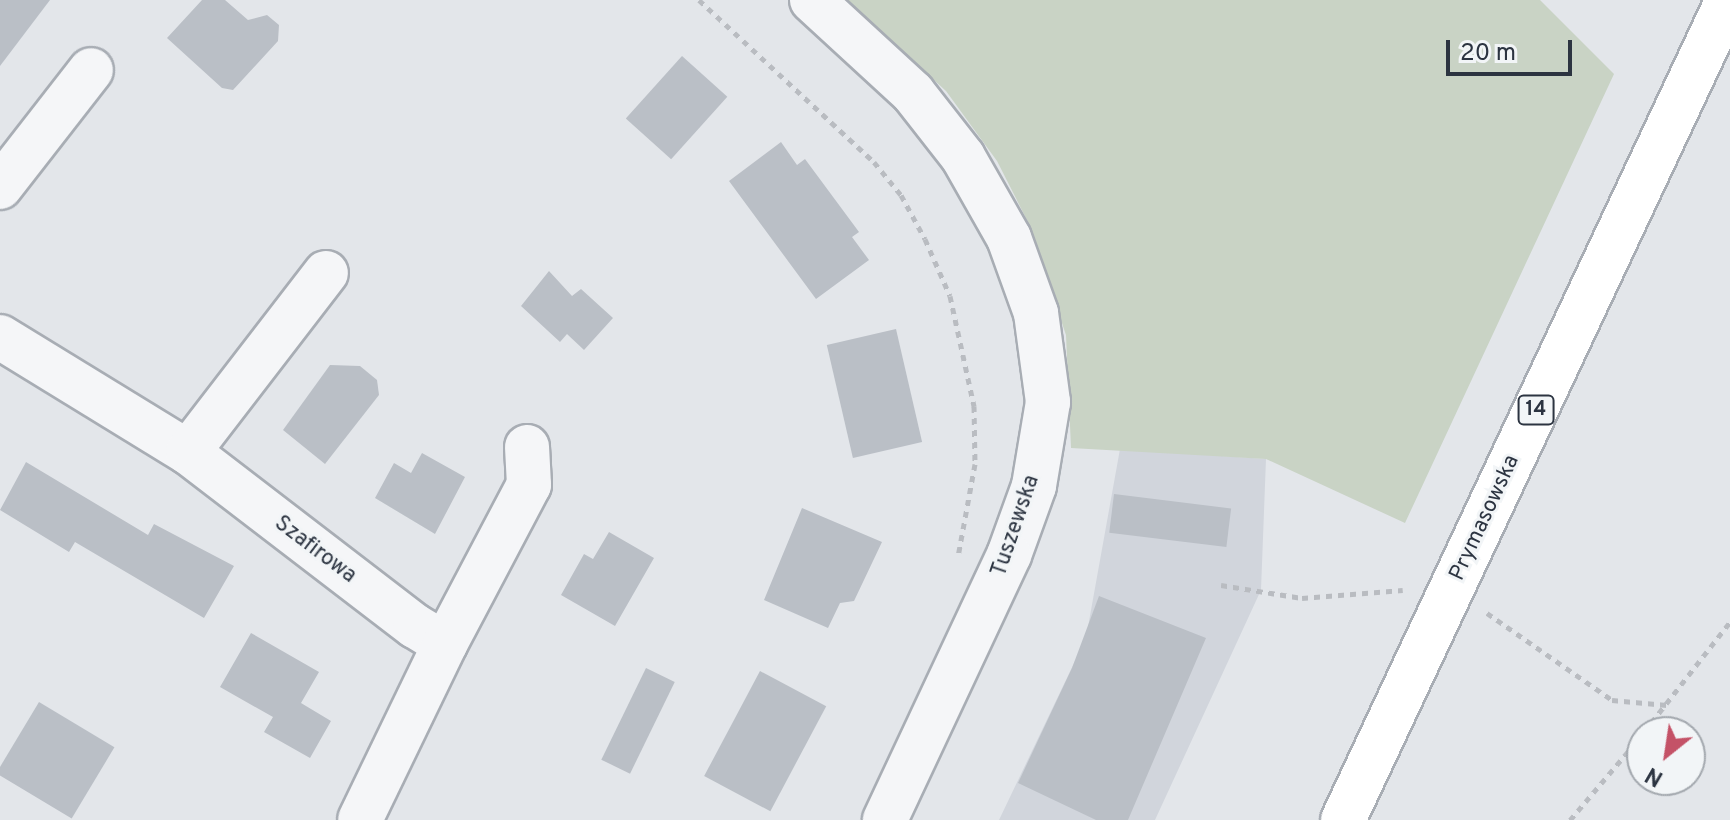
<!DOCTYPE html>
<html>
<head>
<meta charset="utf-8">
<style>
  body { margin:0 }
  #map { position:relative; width:1730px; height:820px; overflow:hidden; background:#e3e6ea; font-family:Overpass,sans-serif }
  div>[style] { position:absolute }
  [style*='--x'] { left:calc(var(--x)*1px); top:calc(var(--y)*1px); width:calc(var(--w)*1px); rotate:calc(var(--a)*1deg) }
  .built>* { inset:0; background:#d1d5dc }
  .green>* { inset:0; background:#c9d3c5 }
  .building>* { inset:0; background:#babfc6; transform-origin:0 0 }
  .path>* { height:5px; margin-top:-2.5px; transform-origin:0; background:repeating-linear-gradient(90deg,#b9bcc1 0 6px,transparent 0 12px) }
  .roads { filter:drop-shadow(2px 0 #a8adb4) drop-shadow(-2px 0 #a8adb4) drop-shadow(0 2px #a8adb4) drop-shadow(0 -2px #a8adb4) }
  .minor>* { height:44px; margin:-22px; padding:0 22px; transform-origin:22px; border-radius:22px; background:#f5f6f8 }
  .major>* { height:44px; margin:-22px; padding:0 22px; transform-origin:22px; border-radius:22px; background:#fff }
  span { translate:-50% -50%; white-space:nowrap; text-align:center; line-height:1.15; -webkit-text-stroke:6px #f2f5f7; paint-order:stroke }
  .shield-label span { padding:2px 6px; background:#f2f5f7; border:2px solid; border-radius:6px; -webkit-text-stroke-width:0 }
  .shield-label { font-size:20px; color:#2c3441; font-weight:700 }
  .street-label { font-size:22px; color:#2c3441 }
  .north { position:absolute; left:1626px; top:716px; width:80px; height:80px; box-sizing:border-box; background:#f2f5f7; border:2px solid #a3a8ae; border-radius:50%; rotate:210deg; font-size:22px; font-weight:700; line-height:32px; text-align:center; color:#2c3441 }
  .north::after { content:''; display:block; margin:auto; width:28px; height:36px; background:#c45267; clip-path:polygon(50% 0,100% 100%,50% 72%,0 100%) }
  .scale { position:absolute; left:1446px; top:40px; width:126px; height:36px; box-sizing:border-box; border:4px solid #2c3441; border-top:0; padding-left:10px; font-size:24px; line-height:28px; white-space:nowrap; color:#2c3441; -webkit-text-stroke:6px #f2f5f7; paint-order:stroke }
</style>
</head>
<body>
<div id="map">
  <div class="built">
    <i style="clip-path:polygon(1120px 449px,1266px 459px,1261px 590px,1155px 820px,999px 820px,1086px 638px)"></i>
  </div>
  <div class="green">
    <i style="clip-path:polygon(846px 0,1540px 0,1614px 74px,1405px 523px,1266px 459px,1071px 448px,1066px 335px,1028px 222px,997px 161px,946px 91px)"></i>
  </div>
  <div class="building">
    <i style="clip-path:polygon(0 0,50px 0,0 66px)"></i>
    <i style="clip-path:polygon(202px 0,225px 0,248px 20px,267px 15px,279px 25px,278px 41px,233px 90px,222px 88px,167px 38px)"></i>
    <i style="left:682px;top:56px;width:61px;height:84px;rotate:42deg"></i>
    <i style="clip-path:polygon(781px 142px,797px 165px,805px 159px,859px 232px,852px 237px,869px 260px,816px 299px,729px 181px)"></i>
    <i style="clip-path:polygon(549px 271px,572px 296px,581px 289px,613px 318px,584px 350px,567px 334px,560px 342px,521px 306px)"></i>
    <i style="left:896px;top:329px;width:116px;height:71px;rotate:77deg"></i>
    <i style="clip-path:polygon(330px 365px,360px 366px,377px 380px,379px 395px,325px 464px,283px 430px)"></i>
    <i style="clip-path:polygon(422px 453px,465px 477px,435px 534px,375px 498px,394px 463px,411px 473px)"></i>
    <i style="clip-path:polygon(26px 462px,148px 535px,154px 524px,234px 566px,204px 618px,75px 542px,69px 552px,0 510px)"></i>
    <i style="left:1114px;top:494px;width:118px;height:39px;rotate:7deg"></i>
    <i style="clip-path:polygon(802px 508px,882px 542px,854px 601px,840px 603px,828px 628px,764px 600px)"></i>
    <i style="clip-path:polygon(609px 532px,654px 558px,615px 626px,561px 595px,584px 554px,593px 559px)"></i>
    <i style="clip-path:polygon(1099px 596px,1206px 638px,1128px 820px,1096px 820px,1018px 783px,1072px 668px)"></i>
    <i style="clip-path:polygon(251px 633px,319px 672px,301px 703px,331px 721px,310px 758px,264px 732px,273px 717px,220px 687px)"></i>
    <i style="left:646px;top:668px;width:32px;height:102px;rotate:26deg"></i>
    <i style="left:760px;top:671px;width:75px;height:119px;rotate:28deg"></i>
    <i style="left:39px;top:702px;width:88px;height:83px;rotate:31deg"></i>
  </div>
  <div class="path">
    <i style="--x:699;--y:0;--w:238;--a:42.8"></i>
    <i style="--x:874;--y:162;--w:43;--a:50.7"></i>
    <i style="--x:901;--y:195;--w:50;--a:61.4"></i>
    <i style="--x:925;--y:239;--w:62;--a:66.3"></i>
    <i style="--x:950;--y:296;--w:113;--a:77.7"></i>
    <i style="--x:974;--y:406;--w:58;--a:89"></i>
    <i style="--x:975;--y:464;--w:95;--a:100.4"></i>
    <i style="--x:1221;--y:585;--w:82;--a:9.1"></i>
    <i style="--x:1302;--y:598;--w:101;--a:-4.5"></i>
    <i style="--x:1487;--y:613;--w:152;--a:34.8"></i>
    <i style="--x:1612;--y:700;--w:55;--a:5.2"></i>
    <i style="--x:1644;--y:732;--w:140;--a:-52"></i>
    <i style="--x:1570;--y:820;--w:111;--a:-49.7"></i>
  </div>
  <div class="roads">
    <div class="minor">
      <i style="--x:812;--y:0;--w:137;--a:42.6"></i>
      <i style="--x:913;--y:93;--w:81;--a:52"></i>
      <i style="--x:963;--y:157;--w:93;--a:60.4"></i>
      <i style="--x:1009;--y:238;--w:80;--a:70.2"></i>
      <i style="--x:1036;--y:313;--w:90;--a:82.3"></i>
      <i style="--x:1048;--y:402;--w:85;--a:99.5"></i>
      <i style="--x:1034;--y:486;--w:73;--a:109.9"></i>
      <i style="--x:1009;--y:555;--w:293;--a:115.1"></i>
      <i style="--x:0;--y:187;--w:148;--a:-52.1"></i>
      <i style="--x:0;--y:337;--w:220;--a:31.5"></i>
      <i style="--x:188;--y:452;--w:286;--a:37.5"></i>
      <i style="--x:415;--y:626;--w:35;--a:31"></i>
      <i style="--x:445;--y:644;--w:195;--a:115.8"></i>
      <i style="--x:188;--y:452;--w:226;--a:-52.4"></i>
      <i style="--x:445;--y:644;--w:180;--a:-62.2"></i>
      <i style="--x:529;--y:485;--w:38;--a:-93"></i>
    </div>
    <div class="major">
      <i style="--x:1343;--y:820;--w:906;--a:-64.85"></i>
    </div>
  </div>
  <div class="shield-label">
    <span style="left:1536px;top:410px">14</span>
  </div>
  <div class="street-label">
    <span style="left:1485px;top:518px;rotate:-65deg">Prymasowska</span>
    <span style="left:1016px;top:526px;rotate:-71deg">Tuszewska</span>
    <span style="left:315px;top:550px;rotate:37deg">Szafirowa</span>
  </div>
  <div class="north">N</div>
  <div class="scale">20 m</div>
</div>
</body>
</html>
